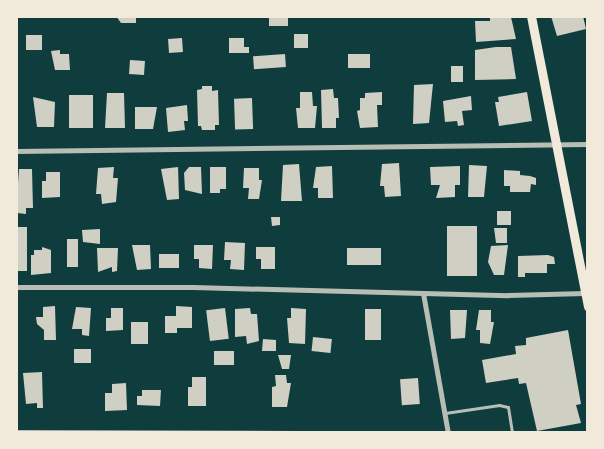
<!DOCTYPE html>
<html>
<head>
<meta charset="utf-8">
<style>
  body { margin:0 }
  #map { position:relative; width:604px; height:449px; overflow:hidden; background:#0f3d3e; font-family:"Source Sans 3",sans-serif }
  div>[style] { position:absolute }
  [style*='--x'] { left:calc(var(--x)*1px); top:calc(var(--y)*1px); width:calc(var(--w)*1px); rotate:calc(var(--a)*1deg) }
  .building>* { inset:0; background:#cfcfc3; transform-origin:0 0 }
  .service>* { height:3px; margin:-1.5px; padding:0 1.5px; transform-origin:1.5px; border-radius:1.5px; background:#b8beb3 }
  .minor>* { height:5px; margin:-2.5px; padding:0 2.5px; transform-origin:2.5px; border-radius:2.5px; background:#b8beb3 }
  .secondary>* { height:9px; margin:-4.5px; padding:0 4.5px; transform-origin:4.5px; border-radius:4.5px; background:#f1e9da }
  span { translate:-50% -50%; white-space:nowrap; text-align:center; line-height:1.15; -webkit-text-stroke:4px #f1e9da; paint-order:stroke }
  .frame { position:absolute; inset:0; border:18px solid #f1e9da; pointer-events:none }
</style>
</head>
<body>
<div id="map">
  <div class="building">
    <i style="clip-path:polygon(116px 16px,136px 17px,136px 23px,121px 23px)"></i>
    <i style="left:269px;top:16px;width:19px;height:10px"></i>
    <i style="clip-path:polygon(490px 16px,511px 17px,516px 39px,476px 42px,475px 21px,490px 21px)"></i>
    <i style="clip-path:polygon(551px 16px,583px 16px,586px 29px,557px 36px)"></i>
    <i style="left:294px;top:34px;width:14px;height:14px"></i>
    <i style="left:26px;top:35px;width:16px;height:15px"></i>
    <i style="left:182px;top:38px;width:14px;height:14px;rotate:86deg"></i>
    <i style="clip-path:polygon(229px 38px,244px 38px,244px 47px,249px 47px,249px 53px,229px 53px)"></i>
    <i style="clip-path:polygon(496px 47px,511px 47px,516px 79px,475px 80px,475px 50px)"></i>
    <i style="clip-path:polygon(60px 50px,60px 54px,69px 54px,70px 70px,55px 70px,51px 51px)"></i>
    <i style="left:285px;top:54px;width:13px;height:32px;rotate:86deg"></i>
    <i style="left:348px;top:54px;width:22px;height:14px"></i>
    <i style="left:130px;top:60px;width:15px;height:14px;rotate:4deg"></i>
    <i style="left:451px;top:66px;width:12px;height:16px"></i>
    <i style="clip-path:polygon(433px 84px,429px 123px,413px 124px,414px 85px)"></i>
    <i style="clip-path:polygon(202px 86px,212px 86px,212px 91px,218px 90px,219px 125px,215px 125px,215px 130px,202px 130px,201px 126px,198px 126px,197px 90px,202px 89px)"></i>
    <i style="clip-path:polygon(333px 89px,334px 98px,338px 98px,339px 118px,336px 118px,336px 128px,322px 128px,321px 90px)"></i>
    <i style="clip-path:polygon(300px 92px,312px 92px,313px 106px,317px 106px,315px 128px,298px 128px,296px 108px,300px 108px)"></i>
    <i style="clip-path:polygon(382px 92px,382px 105px,377px 105px,378px 127px,360px 128px,357px 111px,360px 110px,360px 98px,365px 98px,365px 93px)"></i>
    <i style="clip-path:polygon(527px 92px,532px 121px,499px 126px,495px 102px,499px 102px,498px 97px)"></i>
    <i style="clip-path:polygon(107px 93px,124px 93px,125px 128px,105px 128px)"></i>
    <i style="left:69px;top:95px;width:24px;height:33px"></i>
    <i style="clip-path:polygon(471px 96px,472px 110px,462px 111px,464px 125px,458px 126px,457px 121px,445px 122px,443px 101px)"></i>
    <i style="clip-path:polygon(33px 97px,55px 102px,54px 127px,37px 127px)"></i>
    <i style="left:252px;top:98px;width:31px;height:18px;rotate:88deg"></i>
    <i style="clip-path:polygon(187px 105px,188px 121px,184px 121px,185px 130px,168px 132px,166px 108px)"></i>
    <i style="clip-path:polygon(135px 107px,157px 107px,153px 129px,135px 129px)"></i>
    <i style="clip-path:polygon(399px 163px,401px 196px,385px 197px,384px 186px,380px 186px,382px 164px)"></i>
    <i style="clip-path:polygon(299px 164px,302px 201px,281px 201px,283px 165px)"></i>
    <i style="clip-path:polygon(469px 165px,487px 166px,484px 197px,468px 197px)"></i>
    <i style="clip-path:polygon(332px 166px,333px 198px,318px 198px,318px 188px,313px 188px,316px 167px)"></i>
    <i style="clip-path:polygon(460px 166px,460px 185px,455px 185px,455px 197px,436px 198px,440px 185px,431px 185px,430px 167px)"></i>
    <i style="clip-path:polygon(114px 167px,113px 178px,118px 178px,116px 202px,102px 204px,101px 194px,96px 194px,98px 168px)"></i>
    <i style="clip-path:polygon(178px 167px,179px 199px,167px 200px,161px 169px)"></i>
    <i style="clip-path:polygon(189px 167px,201px 167px,202px 194px,185px 190px,184px 173px)"></i>
    <i style="clip-path:polygon(210px 167px,226px 167px,226px 189px,220px 189px,220px 193px,210px 193px)"></i>
    <i style="clip-path:polygon(244px 168px,259px 168px,259px 180px,262px 180px,259px 199px,248px 199px,249px 188px,243px 188px)"></i>
    <i style="clip-path:polygon(19px 169px,32px 169px,33px 208px,26px 208px,26px 214px,17px 213px,16px 209px)"></i>
    <i style="clip-path:polygon(504px 170px,520px 171px,520px 175px,530px 176px,536px 178px,536px 185px,531px 184px,530px 192px,510px 192px,510px 186px,504px 186px)"></i>
    <i style="clip-path:polygon(46px 172px,60px 172px,60px 197px,42px 198px,42px 181px,46px 181px)"></i>
    <i style="left:497px;top:211px;width:14px;height:14px"></i>
    <i style="clip-path:polygon(271px 217px,280px 217px,280px 225px,272px 226px)"></i>
    <i style="left:447px;top:226px;width:30px;height:50px"></i>
    <i style="left:16px;top:227px;width:11px;height:44px"></i>
    <i style="clip-path:polygon(494px 228px,507px 228px,507px 243px,496px 243px)"></i>
    <i style="clip-path:polygon(100px 229px,100px 244px,83px 242px,82px 230px)"></i>
    <i style="left:67px;top:239px;width:11px;height:28px"></i>
    <i style="clip-path:polygon(225px 242px,245px 243px,244px 270px,230px 269px,231px 260px,224px 260px)"></i>
    <i style="clip-path:polygon(132px 245px,150px 245px,151px 269px,137px 270px)"></i>
    <i style="clip-path:polygon(194px 245px,213px 245px,212px 269px,199px 268px,199px 259px,194px 259px)"></i>
    <i style="clip-path:polygon(508px 245px,504px 275px,494px 275px,488px 262px,491px 246px)"></i>
    <i style="clip-path:polygon(42px 247px,51px 250px,51px 273px,31px 275px,31px 255px,34px 255px,34px 250px,42px 250px)"></i>
    <i style="clip-path:polygon(256px 247px,275px 247px,275px 269px,261px 269px,261px 259px,256px 259px)"></i>
    <i style="clip-path:polygon(97px 248px,118px 248px,117px 271px,112px 272px,112px 267px,98px 272px)"></i>
    <i style="left:381px;top:248px;width:17px;height:34px;rotate:90deg"></i>
    <i style="left:159px;top:254px;width:20px;height:14px"></i>
    <i style="clip-path:polygon(548px 255px,554px 257px,555px 264px,547px 264px,547px 273px,525px 273px,525px 277px,518px 277px,518px 256px)"></i>
    <i style="clip-path:polygon(55px 306px,56px 340px,44px 340px,44px 330px,37px 324px,36px 317px,43px 317px,43px 307px)"></i>
    <i style="clip-path:polygon(176px 306px,192px 307px,192px 328px,177px 328px,177px 333px,165px 333px,165px 316px,176px 316px)"></i>
    <i style="clip-path:polygon(76px 307px,91px 308px,89px 336px,82px 335px,82px 329px,72px 329px)"></i>
    <i style="clip-path:polygon(111px 308px,123px 308px,123px 330px,106px 331px,106px 318px,111px 318px)"></i>
    <i style="left:225px;top:308px;width:31px;height:19px;rotate:83deg"></i>
    <i style="clip-path:polygon(250px 308px,251px 314px,257px 314px,259px 341px,247px 344px,246px 336px,235px 337px,235px 309px)"></i>
    <i style="clip-path:polygon(291px 308px,306px 309px,305px 344px,289px 343px,287px 318px,291px 318px)"></i>
    <i style="left:365px;top:309px;width:16px;height:31px"></i>
    <i style="clip-path:polygon(450px 310px,467px 310px,465px 338px,451px 339px)"></i>
    <i style="clip-path:polygon(479px 310px,491px 310px,491px 322px,494px 322px,490px 344px,480px 343px,480px 330px,476px 330px)"></i>
    <i style="left:131px;top:322px;width:17px;height:22px"></i>
    <i style="clip-path:polygon(568px 330px,581px 404px,576px 405px,581px 423px,537px 431px,526px 383px,519px 384px,518px 378px,486px 383px,482px 360px,516px 354px,515px 346px,526px 345px,526px 338px)"></i>
    <i style="left:313px;top:337px;width:19px;height:14px;rotate:6deg"></i>
    <i style="clip-path:polygon(263px 339px,276px 340px,276px 351px,262px 351px)"></i>
    <i style="left:74px;top:349px;width:17px;height:14px"></i>
    <i style="left:214px;top:351px;width:20px;height:14px"></i>
    <i style="clip-path:polygon(278px 355px,291px 355px,289px 369px,282px 369px)"></i>
    <i style="clip-path:polygon(42px 372px,43px 408px,37px 408px,37px 403px,26px 404px,23px 373px)"></i>
    <i style="clip-path:polygon(275px 375px,286px 375px,287px 383px,291px 383px,287px 407px,272px 407px,272px 387px,276px 386px)"></i>
    <i style="clip-path:polygon(192px 377px,206px 377px,206px 406px,188px 406px,188px 387px,192px 387px)"></i>
    <i style="left:418px;top:378px;width:26px;height:18px;rotate:86deg"></i>
    <i style="clip-path:polygon(126px 383px,127px 410px,105px 411px,105px 393px,112px 393px,112px 384px)"></i>
    <i style="clip-path:polygon(142px 390px,161px 390px,160px 406px,137px 405px,137px 396px,142px 396px)"></i>
  </div>
  <div class="service">
    <i style="--x:445;--y:413;--w:55;--a:-8.4"></i>
    <i style="--x:499;--y:405;--w:9;--a:13"></i>
    <i style="--x:508;--y:407;--w:26;--a:81"></i>
  </div>
  <div class="minor">
    <i style="--x:16;--y:151;--w:572;--a:-0.7"></i>
    <i style="--x:16;--y:287;--w:177;--a:0"></i>
    <i style="--x:193;--y:287;--w:315;--a:1.5"></i>
    <i style="--x:508;--y:295;--w:77;--a:-1.5"></i>
    <i style="--x:423;--y:293;--w:142;--a:79.9"></i>
    <i style="--x:16;--y:432;--w:281;--a:0.2"></i>
  </div>
  <div class="secondary">
    <i style="--x:531;--y:16;--w:296;--a:78.9"></i>
  </div>
  <div class="frame"></div>
</div>
</body>
</html>
